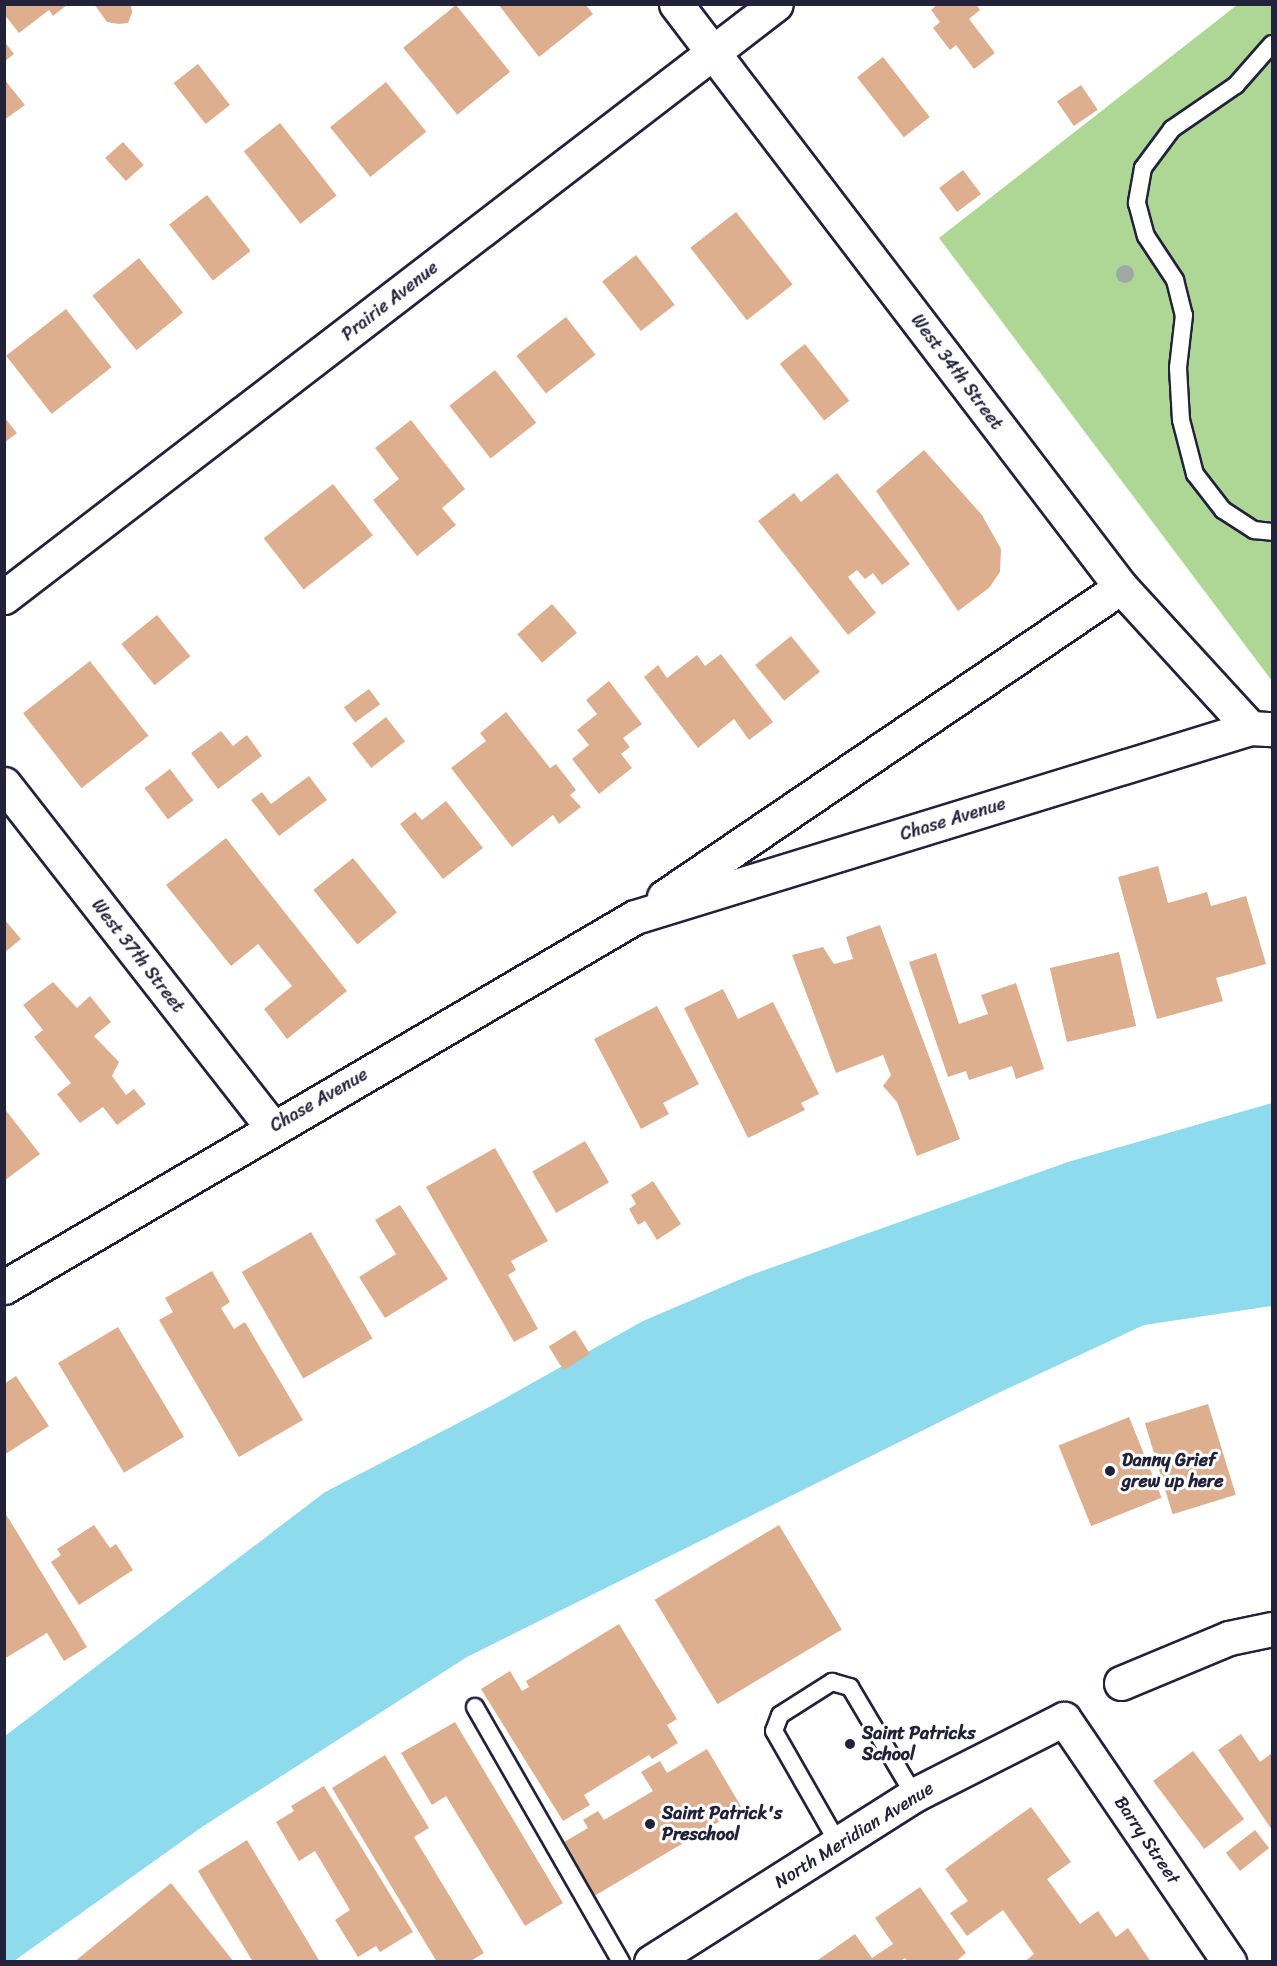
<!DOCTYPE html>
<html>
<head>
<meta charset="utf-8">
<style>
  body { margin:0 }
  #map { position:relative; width:1277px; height:1966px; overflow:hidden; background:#fff; font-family:Sriracha,sans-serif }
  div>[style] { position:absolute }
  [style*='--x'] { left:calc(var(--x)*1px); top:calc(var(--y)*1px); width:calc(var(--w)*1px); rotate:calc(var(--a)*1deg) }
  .green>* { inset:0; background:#aed795 }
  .water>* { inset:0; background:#8ddbec }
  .building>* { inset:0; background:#ddaf8f; transform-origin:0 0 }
  .roads { filter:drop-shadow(2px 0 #22223b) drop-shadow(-2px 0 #22223b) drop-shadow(0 2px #22223b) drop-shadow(0 -2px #22223b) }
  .lane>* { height:16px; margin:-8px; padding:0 8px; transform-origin:8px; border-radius:8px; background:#fff }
  .street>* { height:33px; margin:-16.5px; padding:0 16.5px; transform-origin:16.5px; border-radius:16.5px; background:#fff }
  .trees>* { width:18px; height:18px; margin:-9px; border-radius:50%; background:#a0a8a4 }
  .dots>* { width:16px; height:16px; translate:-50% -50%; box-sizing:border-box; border:3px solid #fff; border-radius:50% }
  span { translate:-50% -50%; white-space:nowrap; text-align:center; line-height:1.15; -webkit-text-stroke:6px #fff; paint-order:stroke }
  .street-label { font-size:18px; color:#22223b }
  .poi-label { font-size:18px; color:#22223b; font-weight:700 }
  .left { translate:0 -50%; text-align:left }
  .frame { position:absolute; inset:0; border:6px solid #22223b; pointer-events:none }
</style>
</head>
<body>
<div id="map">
  <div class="green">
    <i style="clip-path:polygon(1237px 5px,1272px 5px,1272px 681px,939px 238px)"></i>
  </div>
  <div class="water">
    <i style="clip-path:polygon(1272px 1103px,1272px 1306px,1144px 1325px,992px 1396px,467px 1657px,202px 1827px,14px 1961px,5px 1962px,5px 1736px,325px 1492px,491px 1406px,643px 1321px,748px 1276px,1068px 1162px)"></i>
  </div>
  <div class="building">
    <i style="clip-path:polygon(4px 4px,68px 4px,53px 16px,49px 10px,19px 33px,4px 14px)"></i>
    <i style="clip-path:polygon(94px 4px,131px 4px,132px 13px,128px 23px,119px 24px,107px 22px)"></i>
    <i style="clip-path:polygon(498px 4px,585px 4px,593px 14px,539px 57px)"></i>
    <i style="clip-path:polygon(938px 4px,976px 4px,980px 10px,969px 19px,995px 53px,974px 69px,956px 45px,950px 50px,933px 28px,940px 22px,931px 10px)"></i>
    <i style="left:456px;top:5px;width:86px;height:68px;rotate:51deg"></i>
    <i style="clip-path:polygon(4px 41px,14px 54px,4px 62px)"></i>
    <i style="left:883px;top:57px;width:76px;height:33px;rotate:52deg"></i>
    <i style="left:198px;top:64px;width:52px;height:31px;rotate:52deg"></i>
    <i style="clip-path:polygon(4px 79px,25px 105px,4px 120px)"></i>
    <i style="left:386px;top:82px;width:64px;height:72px;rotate:51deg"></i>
    <i style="left:1081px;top:85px;width:30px;height:29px;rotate:56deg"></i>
    <i style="left:280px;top:123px;width:92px;height:46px;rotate:52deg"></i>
    <i style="left:123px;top:142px;width:31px;height:24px;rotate:48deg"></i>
    <i style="left:963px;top:170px;width:30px;height:30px;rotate:53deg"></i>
    <i style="left:207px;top:195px;width:71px;height:48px;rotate:52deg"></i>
    <i style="left:736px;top:212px;width:92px;height:58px;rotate:52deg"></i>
    <i style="left:636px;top:255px;width:63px;height:43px;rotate:52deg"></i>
    <i style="left:139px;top:258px;width:70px;height:60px;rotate:51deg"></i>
    <i style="left:66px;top:309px;width:74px;height:76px;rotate:52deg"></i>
    <i style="left:566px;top:317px;width:48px;height:63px;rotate:52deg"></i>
    <i style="left:805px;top:344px;width:72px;height:32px;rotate:52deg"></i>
    <i style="left:495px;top:370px;width:67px;height:58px;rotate:52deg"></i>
    <i style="clip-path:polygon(4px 417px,17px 433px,4px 443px)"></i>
    <i style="clip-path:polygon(411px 420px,465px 489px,442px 508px,456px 525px,417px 556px,373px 500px,399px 479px,375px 448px)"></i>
    <i style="clip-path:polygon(924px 450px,982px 515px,1001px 549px,1000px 572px,989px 588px,958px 611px,876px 491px)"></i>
    <i style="clip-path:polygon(837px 473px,910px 564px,882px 585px,873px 573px,865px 579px,857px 570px,848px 577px,876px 613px,848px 635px,758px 521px,794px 493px,801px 502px)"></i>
    <i style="left:333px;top:484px;width:65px;height:88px;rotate:52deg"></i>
    <i style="left:552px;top:604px;width:38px;height:46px;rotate:49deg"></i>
    <i style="left:157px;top:615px;width:53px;height:46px;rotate:51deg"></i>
    <i style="left:791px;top:636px;width:46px;height:46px;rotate:51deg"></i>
    <i style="clip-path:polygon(721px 654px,773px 722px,749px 740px,734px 719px,698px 748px,644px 677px,658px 665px,667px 678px,697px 655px,705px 666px)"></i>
    <i style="left:90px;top:661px;width:95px;height:85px;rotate:52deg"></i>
    <i style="clip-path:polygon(609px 681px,642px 724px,623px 738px,630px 747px,621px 754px,632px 768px,599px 794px,572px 759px,589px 745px,577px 730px,597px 714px,586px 700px)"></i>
    <i style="left:369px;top:689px;width:19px;height:31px;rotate:54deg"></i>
    <i style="clip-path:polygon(506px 712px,550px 768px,556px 764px,576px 790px,570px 795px,581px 807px,559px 824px,553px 815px,512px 847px,451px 768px,486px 741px,480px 733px)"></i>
    <i style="left:386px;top:717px;width:31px;height:43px;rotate:52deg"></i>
    <i style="clip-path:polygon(221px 731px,233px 746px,247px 735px,262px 756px,218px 789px,191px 753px)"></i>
    <i style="left:170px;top:769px;width:39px;height:32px;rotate:53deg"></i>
    <i style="clip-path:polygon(309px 776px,327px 800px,279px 836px,251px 800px,262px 792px,271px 804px)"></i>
    <i style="clip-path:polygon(446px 801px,483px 848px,443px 879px,400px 824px,415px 812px,422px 820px)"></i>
    <i style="clip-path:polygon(226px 838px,347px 991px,287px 1039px,264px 1009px,292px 986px,258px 944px,231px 966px,166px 885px)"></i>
    <i style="left:353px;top:858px;width:70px;height:51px;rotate:51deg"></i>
    <i style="clip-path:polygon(1158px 866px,1168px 903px,1207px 892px,1211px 906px,1246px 896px,1266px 964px,1216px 978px,1223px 1001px,1157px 1019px,1118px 877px)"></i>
    <i style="clip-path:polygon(4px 919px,21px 939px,4px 953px)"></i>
    <i style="clip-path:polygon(880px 925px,960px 1139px,917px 1156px,897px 1102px,883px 1086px,891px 1075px,883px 1055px,836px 1073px,792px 955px,823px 947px,834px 964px,853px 959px,846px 937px)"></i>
    <i style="left:1119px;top:952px;width:76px;height:71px;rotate:77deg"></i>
    <i style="clip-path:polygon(936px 953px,959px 1024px,988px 1014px,981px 995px,1016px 983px,1044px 1069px,1016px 1079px,1012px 1066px,969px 1080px,966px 1071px,948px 1077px,909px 962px)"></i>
    <i style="clip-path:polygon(53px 982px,77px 1008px,90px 996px,111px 1022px,94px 1036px,119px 1062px,112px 1076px,126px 1095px,134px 1089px,146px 1104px,117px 1125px,103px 1107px,80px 1123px,57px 1094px,71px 1083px,34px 1037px,43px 1030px,23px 1005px)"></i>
    <i style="clip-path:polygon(723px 989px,738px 1019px,773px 1002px,819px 1094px,801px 1103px,805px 1110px,748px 1138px,684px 1008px)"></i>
    <i style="clip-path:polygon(657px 1006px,699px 1084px,663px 1103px,669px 1114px,641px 1129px,594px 1039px)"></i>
    <i style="clip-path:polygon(4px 1108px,40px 1154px,4px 1181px)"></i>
    <i style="left:585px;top:1141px;width:48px;height:61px;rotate:60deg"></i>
    <i style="clip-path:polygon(495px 1148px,548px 1241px,511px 1261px,516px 1270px,508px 1275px,538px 1329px,514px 1342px,426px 1187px)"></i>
    <i style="clip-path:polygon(653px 1181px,681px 1224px,657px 1240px,645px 1221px,638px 1225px,629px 1209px,636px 1204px,631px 1195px)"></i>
    <i style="clip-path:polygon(400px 1205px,448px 1279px,385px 1318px,359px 1277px,396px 1254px,375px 1220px)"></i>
    <i style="left:311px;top:1232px;width:123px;height:80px;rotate:60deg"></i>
    <i style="clip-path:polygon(212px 1271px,230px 1302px,221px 1308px,234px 1329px,245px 1322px,303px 1420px,239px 1457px,159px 1320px,173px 1312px,165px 1298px)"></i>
    <i style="left:118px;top:1327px;width:128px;height:70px;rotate:59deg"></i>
    <i style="left:575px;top:1330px;width:28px;height:31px;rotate:58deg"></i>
    <i style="clip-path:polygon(16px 1376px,49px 1426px,4px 1455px,4px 1384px)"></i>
    <i style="left:1208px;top:1404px;width:95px;height:66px;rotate:73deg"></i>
    <i style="left:1129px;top:1417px;width:87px;height:76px;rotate:68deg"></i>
    <i style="clip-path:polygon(4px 1511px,87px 1647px,64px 1661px,47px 1633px,4px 1659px)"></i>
    <i style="clip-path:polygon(94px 1525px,110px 1548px,116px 1544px,133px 1570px,79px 1605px,51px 1562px,61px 1555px,57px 1549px)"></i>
    <i style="left:779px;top:1525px;width:122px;height:145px;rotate:59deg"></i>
    <i style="clip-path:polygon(619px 1624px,677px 1719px,667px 1725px,678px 1743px,652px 1759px,649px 1755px,584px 1795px,590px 1805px,563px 1821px,481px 1689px,510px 1671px,522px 1691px,529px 1687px,526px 1681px)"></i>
    <i style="clip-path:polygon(455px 1722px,563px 1903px,525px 1926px,446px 1796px,432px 1805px,401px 1753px)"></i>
    <i style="clip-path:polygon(1241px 1734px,1260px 1762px,1272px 1753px,1272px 1830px,1218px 1750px)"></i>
    <i style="clip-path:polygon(707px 1749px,742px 1808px,591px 1898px,559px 1845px,588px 1828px,583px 1820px,598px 1811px,604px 1820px,653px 1791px,641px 1772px,660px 1761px,667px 1773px)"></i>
    <i style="left:1193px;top:1751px;width:85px;height:50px;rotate:53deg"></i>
    <i style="clip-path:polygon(385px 1755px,429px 1828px,414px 1837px,484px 1953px,469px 1962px,437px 1962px,332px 1788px)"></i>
    <i style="clip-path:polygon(324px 1786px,413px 1932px,380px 1952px,376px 1946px,358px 1957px,335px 1920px,350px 1910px,315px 1851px,299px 1861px,276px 1822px,294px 1811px,291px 1806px)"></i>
    <i style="clip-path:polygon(1031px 1807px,1071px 1862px,1047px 1879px,1080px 1924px,1098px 1911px,1116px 1937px,1128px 1928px,1151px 1962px,1024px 1962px,1034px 1954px,1003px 1910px,967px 1936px,950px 1913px,968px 1901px,945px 1869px)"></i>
    <i style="left:1255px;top:1830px;width:23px;height:37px;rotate:52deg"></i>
    <i style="clip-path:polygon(247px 1840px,320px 1962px,253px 1962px,198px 1871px)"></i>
    <i style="clip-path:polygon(171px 1883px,234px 1962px,74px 1962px)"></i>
    <i style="clip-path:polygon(920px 1887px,966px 1953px,955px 1962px,908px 1962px,905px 1958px,899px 1962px,815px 1962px,855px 1934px,872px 1958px,893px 1944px,875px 1918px)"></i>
  </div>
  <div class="roads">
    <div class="lane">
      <i style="--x:1272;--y:44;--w:55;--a:131.3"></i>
      <i style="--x:1236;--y:85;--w:78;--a:145.5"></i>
      <i style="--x:1172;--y:129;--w:49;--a:126.6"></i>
      <i style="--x:1143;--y:168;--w:36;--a:100"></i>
      <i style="--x:1137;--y:203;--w:34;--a:75"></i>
      <i style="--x:1146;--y:236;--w:53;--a:56.6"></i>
      <i style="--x:1175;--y:280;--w:36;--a:76"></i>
      <i style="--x:1184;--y:315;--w:53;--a:96.5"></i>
      <i style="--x:1178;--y:368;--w:52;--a:86.7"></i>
      <i style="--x:1181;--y:420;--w:56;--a:75.5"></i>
      <i style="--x:1195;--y:474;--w:46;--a:52.1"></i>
      <i style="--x:1223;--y:510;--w:37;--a:33"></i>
      <i style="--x:1254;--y:530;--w:18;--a:6"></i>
      <i style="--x:475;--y:1707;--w:294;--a:60.2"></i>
      <i style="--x:838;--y:1843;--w:129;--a:-119.7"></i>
      <i style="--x:774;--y:1731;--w:17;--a:-69"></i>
      <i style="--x:780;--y:1715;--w:62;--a:-32.4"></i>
      <i style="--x:832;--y:1682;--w:19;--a:16"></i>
      <i style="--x:850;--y:1687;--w:126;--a:59.3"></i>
    </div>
    <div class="street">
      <i style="--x:676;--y:4;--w:733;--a:52.65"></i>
      <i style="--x:1121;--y:587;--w:191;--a:47.5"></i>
      <i style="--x:4;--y:597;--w:973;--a:-37.53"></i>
      <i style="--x:4;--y:784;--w:435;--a:52"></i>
      <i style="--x:664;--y:897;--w:552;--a:-34.15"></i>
      <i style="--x:4;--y:1287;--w:731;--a:-30.39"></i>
      <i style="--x:635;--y:917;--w:643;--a:-17.08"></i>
      <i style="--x:1250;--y:728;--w:22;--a:3"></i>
      <i style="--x:1121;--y:1683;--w:117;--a:-22.6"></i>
      <i style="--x:1229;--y:1638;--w:44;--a:-11.8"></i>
      <i style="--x:651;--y:1962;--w:312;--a:-32.4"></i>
      <i style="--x:914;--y:1795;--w:168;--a:-26.9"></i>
      <i style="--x:1064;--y:1719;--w:294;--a:55.8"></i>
    </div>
  </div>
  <div class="trees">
    <i style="left:1125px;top:274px"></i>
  </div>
  <div class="dots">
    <i style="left:1110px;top:1471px;background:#22223b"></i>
    <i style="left:850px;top:1744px;background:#22223b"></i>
    <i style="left:650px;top:1824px;background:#22223b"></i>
  </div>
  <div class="street-label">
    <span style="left:390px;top:301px;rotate:-38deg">Prairie Avenue</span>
    <span style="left:957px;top:372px;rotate:53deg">West 34th Street</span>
    <span style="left:953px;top:819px;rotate:-17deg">Chase Avenue</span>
    <span style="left:138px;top:956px;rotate:52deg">West 37th Street</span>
    <span style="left:319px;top:1100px;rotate:-30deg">Chase Avenue</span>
    <span style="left:854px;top:1835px;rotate:-32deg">North Meridian Avenue</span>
    <span style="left:1147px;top:1840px;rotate:56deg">Barry Street</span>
  </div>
  <div class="poi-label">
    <span class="left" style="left:1122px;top:1471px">Danny Grief<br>grew up here</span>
    <span class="left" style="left:862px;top:1744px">Saint Patricks<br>School</span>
    <span class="left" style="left:662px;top:1824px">Saint Patrick's<br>Preschool</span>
  </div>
  <div class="frame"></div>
</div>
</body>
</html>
